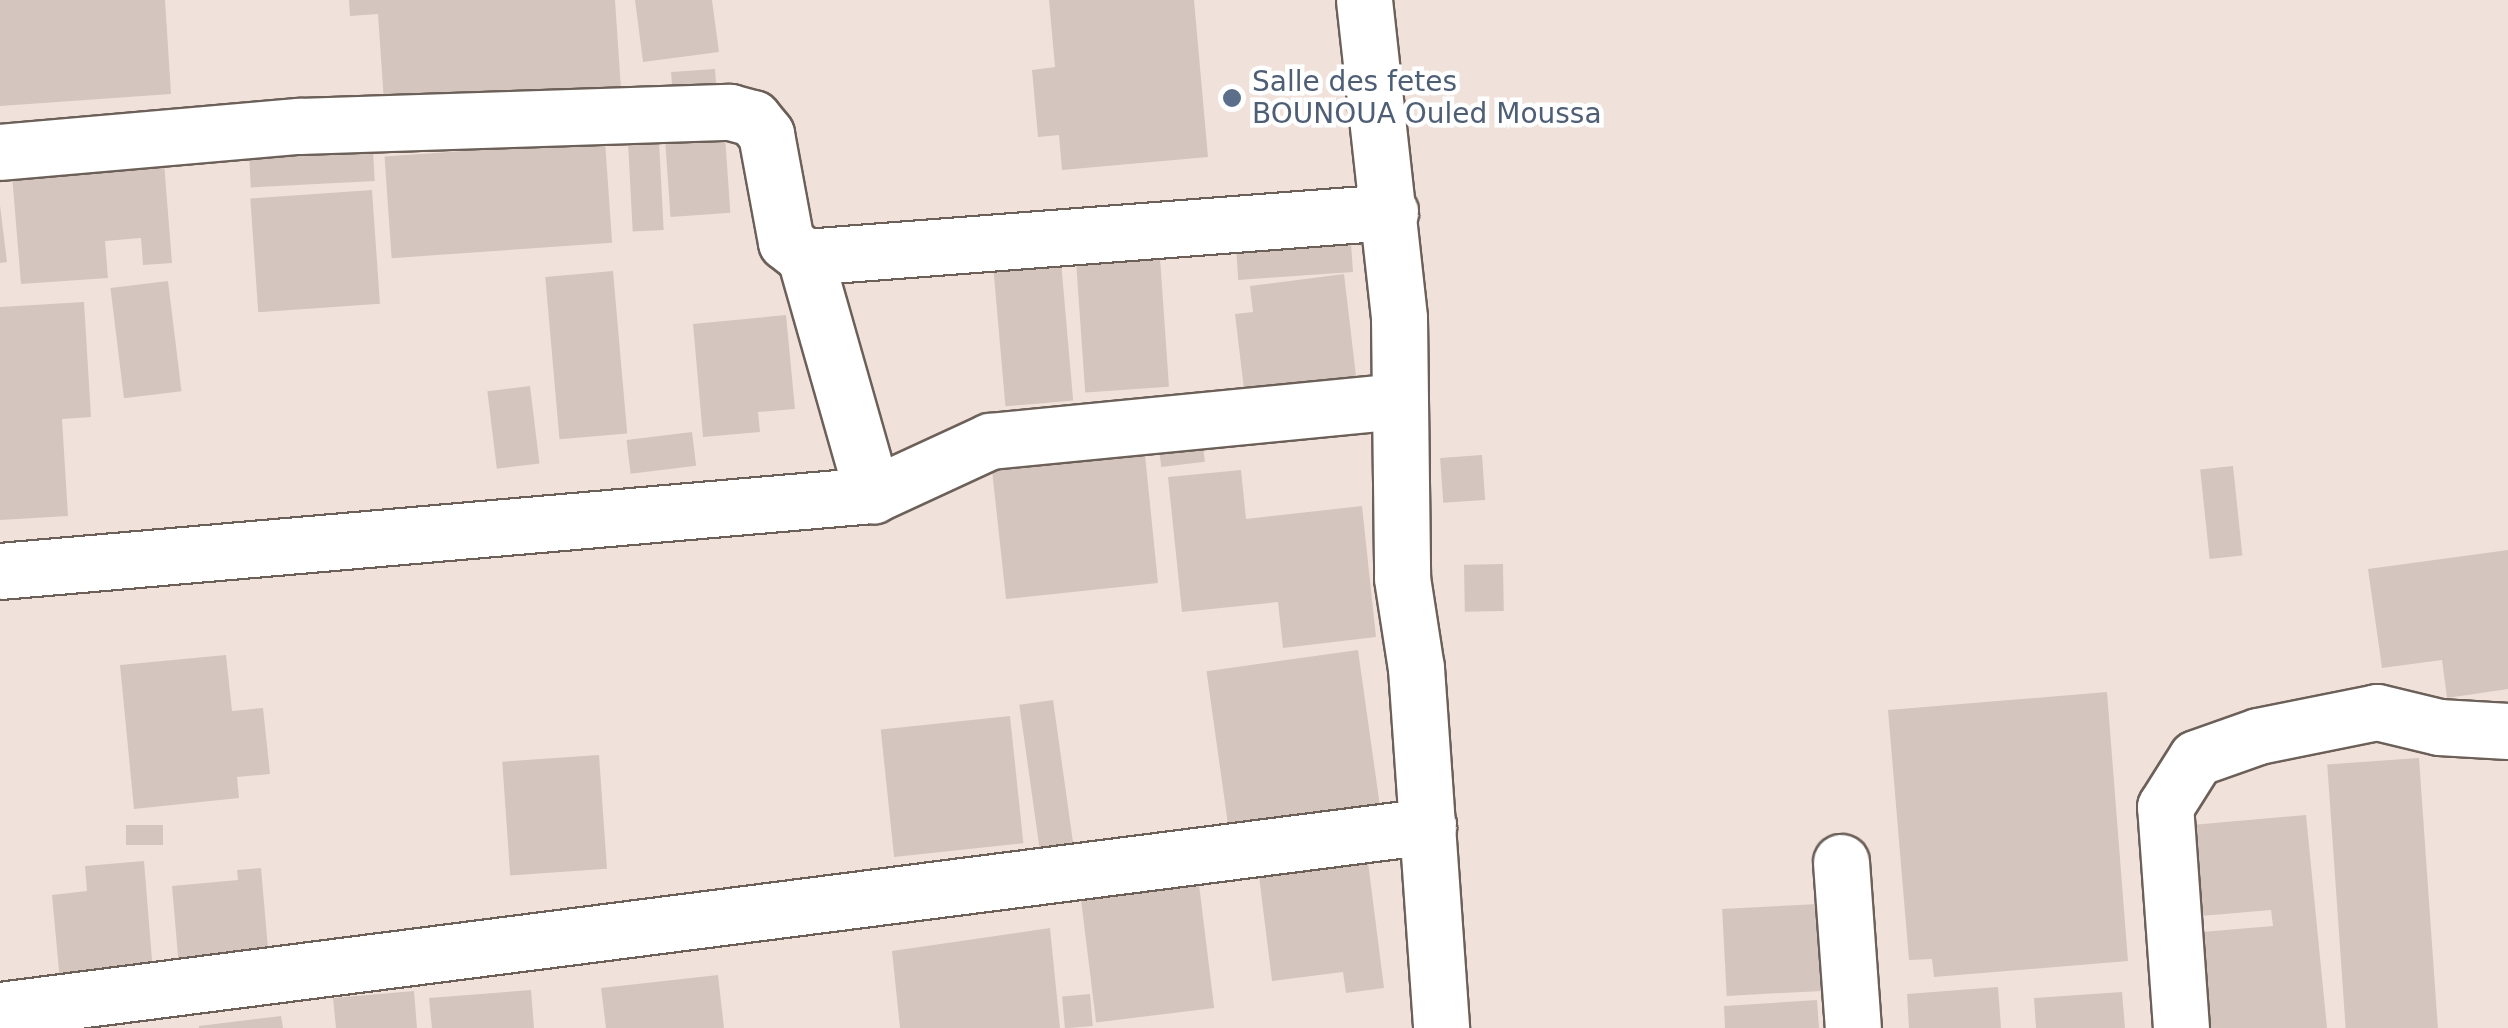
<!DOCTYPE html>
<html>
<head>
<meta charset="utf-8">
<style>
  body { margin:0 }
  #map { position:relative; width:2508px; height:1028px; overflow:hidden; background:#f0e2db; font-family:"DejaVu Sans",sans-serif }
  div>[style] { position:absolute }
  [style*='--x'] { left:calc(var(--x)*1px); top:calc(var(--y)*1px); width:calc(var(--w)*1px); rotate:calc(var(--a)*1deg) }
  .building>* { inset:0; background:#d4c6bf; transform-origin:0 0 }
  .roads { filter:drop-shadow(2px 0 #6c6059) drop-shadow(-2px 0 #6c6059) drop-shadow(0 2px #6c6059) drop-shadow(0 -2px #6c6059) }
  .minor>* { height:55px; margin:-27.5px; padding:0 27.5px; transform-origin:27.5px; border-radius:27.5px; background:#fff }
  .dots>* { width:28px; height:28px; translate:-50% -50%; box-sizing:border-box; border:5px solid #fff; border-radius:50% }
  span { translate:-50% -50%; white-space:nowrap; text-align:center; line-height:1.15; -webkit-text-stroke:9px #fff; paint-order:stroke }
  .service-label { font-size:28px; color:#4e5e75 }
  .left { translate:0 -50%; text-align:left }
</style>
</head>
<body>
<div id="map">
  <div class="building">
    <i style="clip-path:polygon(0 0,165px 0,171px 94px,0 106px)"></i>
    <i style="clip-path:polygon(349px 0,615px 0,621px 89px,385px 117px,378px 14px,350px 16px)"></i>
    <i style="clip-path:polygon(635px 0,712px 0,719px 52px,643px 62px)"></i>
    <i style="clip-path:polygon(1049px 0,1194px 0,1208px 157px,1062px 170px,1059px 135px,1038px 137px,1032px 70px,1055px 67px)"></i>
    <i style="left:715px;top:69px;width:28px;height:44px;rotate:86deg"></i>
    <i style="left:724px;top:122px;width:91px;height:60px;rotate:86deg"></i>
    <i style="left:372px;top:130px;width:51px;height:124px;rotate:87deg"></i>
    <i style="left:605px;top:141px;width:102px;height:221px;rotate:86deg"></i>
    <i style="left:659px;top:141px;width:89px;height:31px;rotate:87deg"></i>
    <i style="clip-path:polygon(163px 150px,172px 263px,143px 265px,141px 238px,105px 241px,108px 278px,21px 284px,11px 163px)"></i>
    <i style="left:372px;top:190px;width:114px;height:122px;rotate:86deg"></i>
    <i style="clip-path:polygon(0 205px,7px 262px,0 263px)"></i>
    <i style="left:1350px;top:229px;width:43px;height:115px;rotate:86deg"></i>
    <i style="left:1060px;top:250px;width:151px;height:68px;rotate:85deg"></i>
    <i style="left:1160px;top:258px;width:129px;height:84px;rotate:86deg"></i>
    <i style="left:613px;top:271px;width:163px;height:68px;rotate:85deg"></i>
    <i style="clip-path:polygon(1344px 274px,1358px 393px,1246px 406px,1235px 314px,1253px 312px,1250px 286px)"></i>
    <i style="left:168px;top:281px;width:111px;height:58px;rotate:83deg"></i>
    <i style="clip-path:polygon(84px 302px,91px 417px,62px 419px,68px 516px,0 520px,0 307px)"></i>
    <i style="clip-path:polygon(786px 315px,795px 409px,758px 412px,760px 432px,703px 437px,693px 324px)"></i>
    <i style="left:530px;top:386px;width:78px;height:43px;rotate:83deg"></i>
    <i style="left:1201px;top:430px;width:32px;height:44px;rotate:83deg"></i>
    <i style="left:692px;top:432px;width:34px;height:66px;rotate:83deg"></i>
    <i style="clip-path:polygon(1143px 435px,1158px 583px,1006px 599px,992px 470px,1067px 463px,1065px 443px)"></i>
    <i style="left:1482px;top:455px;width:45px;height:42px;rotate:86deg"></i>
    <i style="left:2233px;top:466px;width:90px;height:33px;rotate:84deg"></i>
    <i style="clip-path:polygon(1241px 470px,1246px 519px,1362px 506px,1376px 637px,1283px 648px,1278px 602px,1182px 612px,1168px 477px)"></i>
    <i style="clip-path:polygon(2508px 550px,2508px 689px,2447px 698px,2442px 660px,2382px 668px,2368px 569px)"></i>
    <i style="left:1503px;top:564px;width:47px;height:39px;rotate:89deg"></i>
    <i style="left:1358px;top:650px;width:157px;height:153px;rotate:82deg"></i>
    <i style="clip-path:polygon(226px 655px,232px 711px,263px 708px,270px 774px,237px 777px,239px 798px,134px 809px,120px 665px)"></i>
    <i style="clip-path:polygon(2107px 692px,2128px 961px,1934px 977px,1932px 959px,1909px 960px,1888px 710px)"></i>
    <i style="left:1053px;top:700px;width:151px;height:34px;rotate:82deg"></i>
    <i style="left:1010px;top:716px;width:128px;height:130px;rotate:84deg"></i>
    <i style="left:599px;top:755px;width:114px;height:97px;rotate:86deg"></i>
    <i style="left:2419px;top:758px;width:271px;height:92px;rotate:86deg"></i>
    <i style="clip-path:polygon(2306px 815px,2327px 1028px,2211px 1028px,2202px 932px,2273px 926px,2271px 910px,2201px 916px,2192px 825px)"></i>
    <i style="left:163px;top:825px;width:20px;height:37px;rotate:90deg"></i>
    <i style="clip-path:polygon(144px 861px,154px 985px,61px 993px,52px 895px,87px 891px,85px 866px)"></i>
    <i style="clip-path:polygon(1368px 862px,1384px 988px,1346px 993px,1343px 972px,1272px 981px,1259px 876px)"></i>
    <i style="clip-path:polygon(261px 868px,269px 960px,179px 968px,172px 886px,238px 880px,237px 870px)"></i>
    <i style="left:1197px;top:868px;width:141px;height:119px;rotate:83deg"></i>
    <i style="left:1818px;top:904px;width:87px;height:96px;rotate:87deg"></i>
    <i style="clip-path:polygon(1050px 928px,1060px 1028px,900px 1028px,892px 951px)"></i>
    <i style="clip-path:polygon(718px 975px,724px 1028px,606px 1028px,601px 988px)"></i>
    <i style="clip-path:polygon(1998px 987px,2001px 1028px,1909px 1028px,1907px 994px)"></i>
    <i style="clip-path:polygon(531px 990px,534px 1028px,432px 1028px,429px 998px)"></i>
    <i style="clip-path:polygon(414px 991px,417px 1028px,336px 1028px,333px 998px)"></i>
    <i style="clip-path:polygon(2122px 992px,2125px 1028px,2036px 1028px,2034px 998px)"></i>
    <i style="left:1090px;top:994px;width:32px;height:28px;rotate:85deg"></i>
    <i style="clip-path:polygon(1817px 1000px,1819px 1028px,1725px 1028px,1724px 1006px)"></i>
    <i style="clip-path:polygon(281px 1016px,283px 1028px,199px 1028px,199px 1026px)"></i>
  </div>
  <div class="roads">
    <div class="minor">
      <i style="--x:1364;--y:0;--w:320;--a:83.7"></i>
      <i style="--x:1399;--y:318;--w:260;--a:89.3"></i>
      <i style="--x:1402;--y:578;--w:91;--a:81.2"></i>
      <i style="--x:1416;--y:668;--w:361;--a:86"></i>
      <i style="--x:0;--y:152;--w:300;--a:-5"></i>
      <i style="--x:299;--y:126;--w:431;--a:-1.9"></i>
      <i style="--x:730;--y:112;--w:24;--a:15"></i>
      <i style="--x:753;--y:118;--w:21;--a:51"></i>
      <i style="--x:766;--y:134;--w:110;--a:79.5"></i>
      <i style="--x:786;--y:242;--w:24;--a:38"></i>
      <i style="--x:805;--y:257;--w:587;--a:-4.4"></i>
      <i style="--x:805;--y:257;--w:248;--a:74.1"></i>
      <i style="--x:0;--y:571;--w:876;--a:-4.98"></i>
      <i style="--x:873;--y:495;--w:129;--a:-24.8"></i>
      <i style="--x:990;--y:441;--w:410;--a:-5.6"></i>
      <i style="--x:1841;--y:862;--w:166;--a:85.9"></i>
      <i style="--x:0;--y:1010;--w:1440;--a:-7.34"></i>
      <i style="--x:2181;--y:1028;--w:222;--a:-94.1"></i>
      <i style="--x:2165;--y:807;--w:58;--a:-57.7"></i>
      <i style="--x:2196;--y:758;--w:66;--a:-19.5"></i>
      <i style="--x:2258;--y:736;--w:121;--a:-11.4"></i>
      <i style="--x:2377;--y:712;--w:64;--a:13.6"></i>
      <i style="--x:2439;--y:727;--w:69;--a:3.3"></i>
    </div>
  </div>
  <div class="dots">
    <i style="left:1232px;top:98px;background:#5c6f8a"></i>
  </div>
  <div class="service-label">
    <span class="left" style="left:1252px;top:98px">Salle des fetes<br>BOUNOUA Ouled Moussa</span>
  </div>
</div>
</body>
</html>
